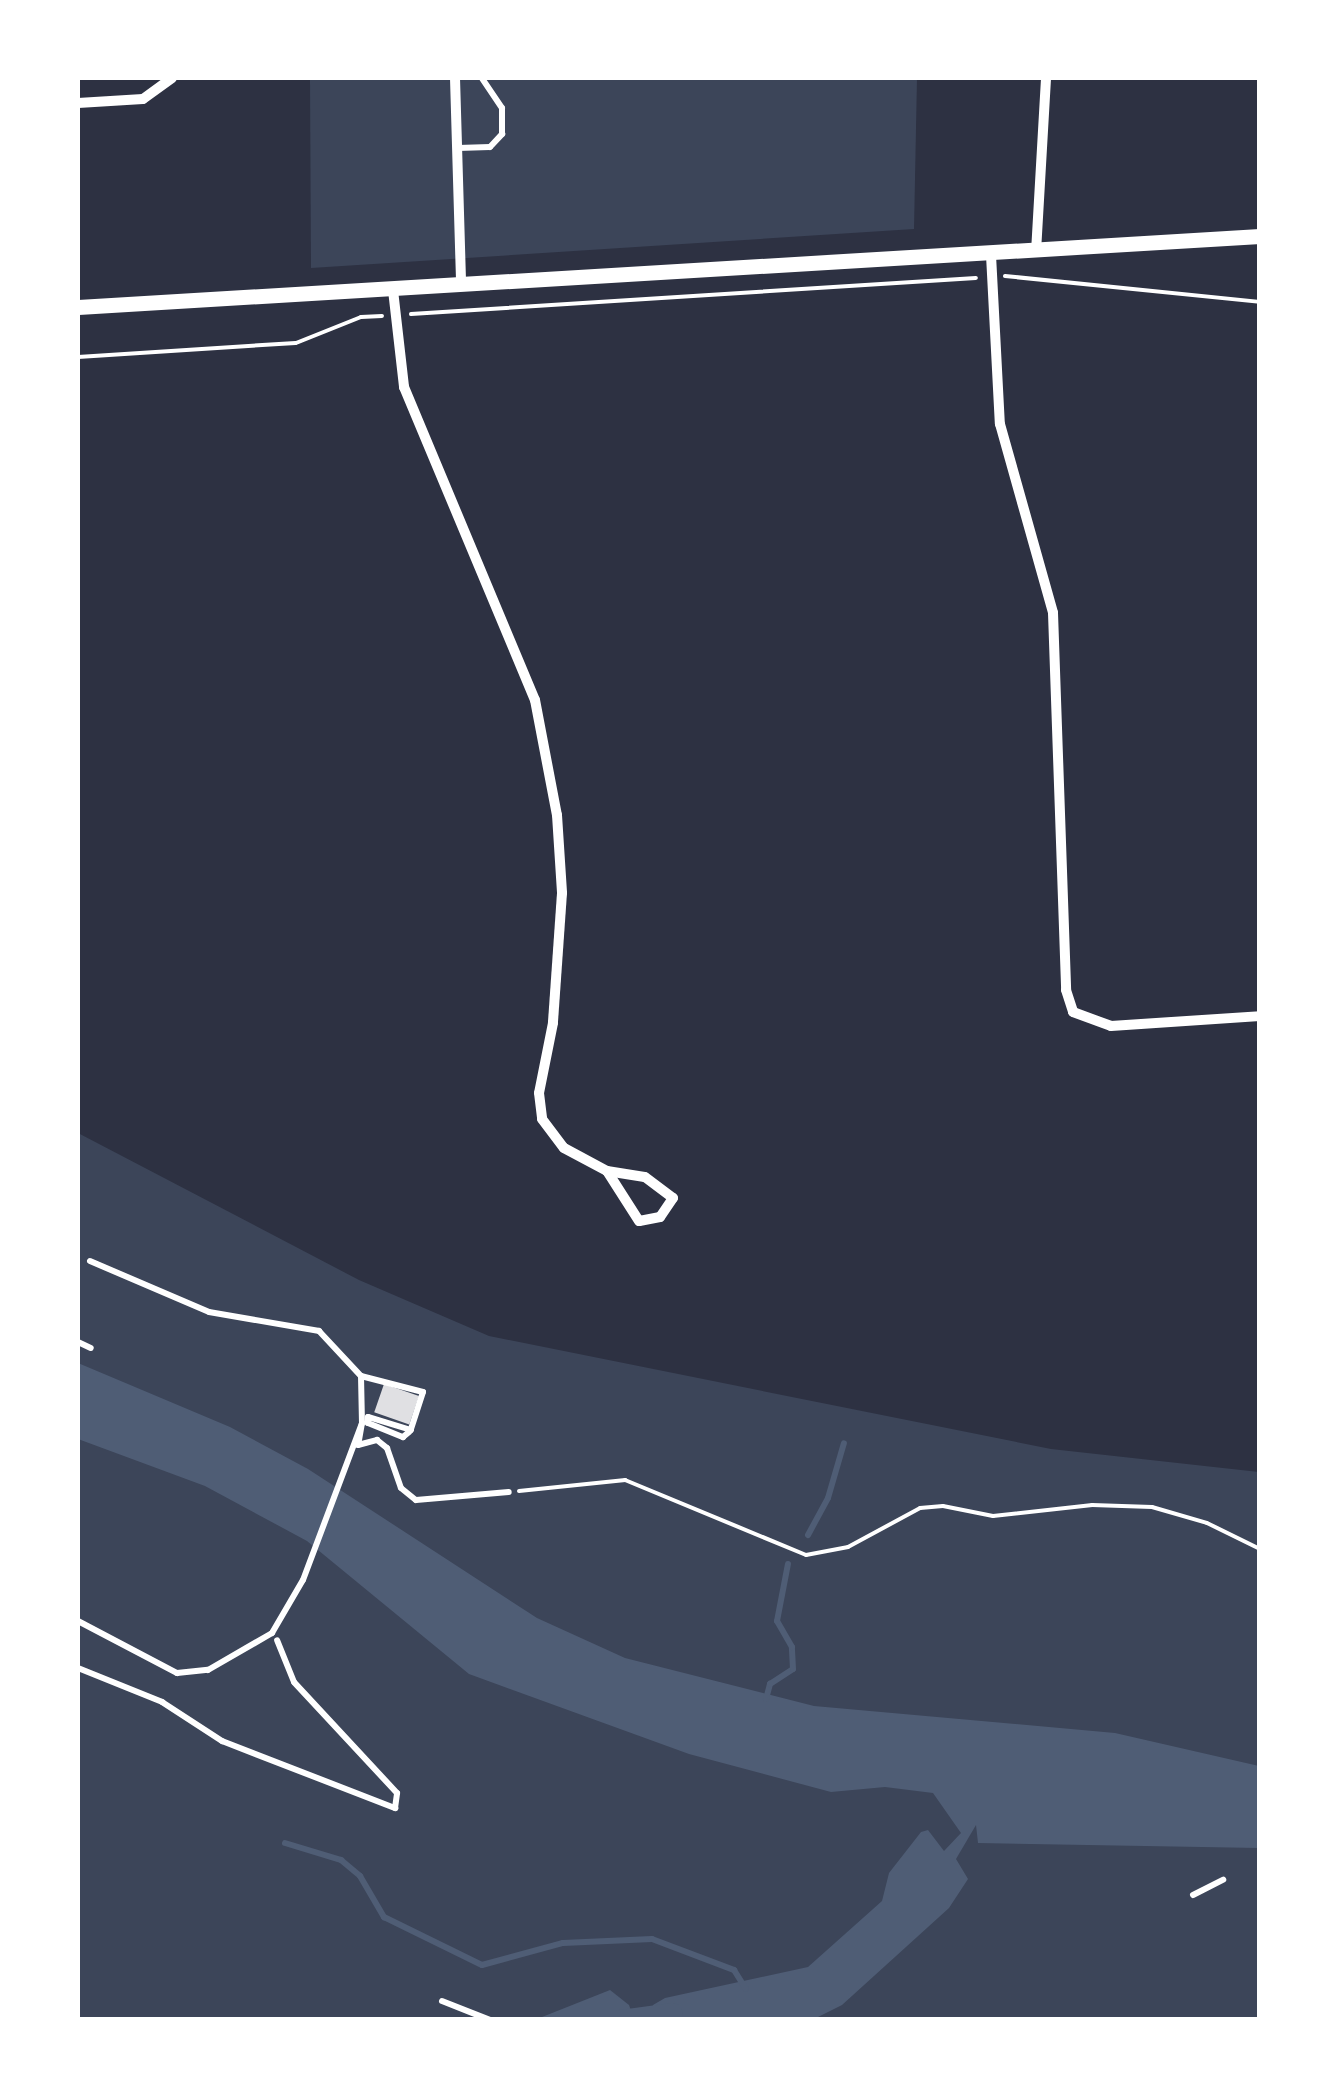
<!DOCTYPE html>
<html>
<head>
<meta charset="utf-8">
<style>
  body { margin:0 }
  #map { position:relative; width:1337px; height:2097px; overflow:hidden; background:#2d3142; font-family:"Times New Roman",serif }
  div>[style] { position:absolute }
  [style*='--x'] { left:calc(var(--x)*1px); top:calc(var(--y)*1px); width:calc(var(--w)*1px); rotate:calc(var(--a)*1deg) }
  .green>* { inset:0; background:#3c4559 }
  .water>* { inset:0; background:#4f5d75 }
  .stream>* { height:6px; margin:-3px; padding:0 3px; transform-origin:3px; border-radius:3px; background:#4f5d75 }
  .canal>* { height:20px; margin:-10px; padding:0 10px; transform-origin:10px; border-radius:10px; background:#4f5d75 }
  .building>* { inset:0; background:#e0e0e3; transform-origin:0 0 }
  .path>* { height:4px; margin:-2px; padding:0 2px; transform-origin:2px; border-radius:2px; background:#fff }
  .service>* { height:6px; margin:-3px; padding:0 3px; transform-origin:3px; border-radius:3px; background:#fff }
  .minor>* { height:10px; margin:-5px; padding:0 5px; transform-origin:5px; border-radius:5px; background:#fff }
  .tertiary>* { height:15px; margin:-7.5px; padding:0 7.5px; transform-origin:7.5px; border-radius:7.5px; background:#fff }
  span { translate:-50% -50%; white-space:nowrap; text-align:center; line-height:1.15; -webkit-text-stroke:8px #fff; paint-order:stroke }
  .frame { position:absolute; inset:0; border:80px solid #fff; pointer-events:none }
</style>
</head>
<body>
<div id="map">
  <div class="green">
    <i style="clip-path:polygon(310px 78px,917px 78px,914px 229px,311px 268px)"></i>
    <i style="clip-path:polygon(78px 1133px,359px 1280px,489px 1336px,1051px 1449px,1259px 1472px,1259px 2019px,78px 2019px)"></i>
  </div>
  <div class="water">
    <i style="clip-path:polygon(78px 1363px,230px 1427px,308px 1469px,537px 1618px,625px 1658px,814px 1706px,1115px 1733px,1259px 1766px,1259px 1848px,978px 1843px,976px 1825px,956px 1859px,968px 1879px,949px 1908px,842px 2005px,814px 2019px,649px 2019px,653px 2005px,665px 1998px,808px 1967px,882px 1901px,889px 1873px,921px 1832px,928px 1830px,944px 1851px,961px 1833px,933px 1793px,885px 1787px,831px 1792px,689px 1754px,469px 1674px,307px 1541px,205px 1486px,78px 1439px)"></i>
    <i style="clip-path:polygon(610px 1990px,629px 2005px,634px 2019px,537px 2019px)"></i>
  </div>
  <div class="stream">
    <i style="--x:808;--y:1535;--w:42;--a:-61.6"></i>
    <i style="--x:828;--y:1498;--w:57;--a:-73.8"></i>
    <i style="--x:766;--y:1699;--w:16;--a:-75"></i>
    <i style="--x:770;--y:1684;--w:27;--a:-33"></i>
    <i style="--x:793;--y:1669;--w:22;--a:-93"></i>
    <i style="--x:792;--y:1647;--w:30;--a:-120"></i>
    <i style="--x:777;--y:1621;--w:58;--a:-79.1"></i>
    <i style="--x:285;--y:1843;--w:59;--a:16.9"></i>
    <i style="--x:341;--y:1860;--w:25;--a:40"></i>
    <i style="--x:360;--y:1876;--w:48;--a:59.7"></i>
    <i style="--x:384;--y:1917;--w:109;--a:26.1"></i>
    <i style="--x:482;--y:1965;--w:84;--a:-15.2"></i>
    <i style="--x:563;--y:1943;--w:89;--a:-2.6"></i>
    <i style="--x:652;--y:1939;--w:88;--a:20.7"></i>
    <i style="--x:734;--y:1970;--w:22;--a:58"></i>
  </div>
  <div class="canal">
    <i style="--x:621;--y:2020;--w:52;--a:-7.7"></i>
  </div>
  <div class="building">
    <i style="left:384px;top:1384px;width:37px;height:30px;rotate:19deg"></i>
  </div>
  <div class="path">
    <i style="--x:1005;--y:276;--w:256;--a:5.8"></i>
    <i style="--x:411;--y:314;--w:566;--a:-3.65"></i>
    <i style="--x:78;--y:357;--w:218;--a:-3.7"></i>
    <i style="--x:296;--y:343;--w:70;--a:-21.8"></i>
    <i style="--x:361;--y:317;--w:21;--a:-3"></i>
    <i style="--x:519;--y:1491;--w:107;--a:-5.9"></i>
    <i style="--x:625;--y:1480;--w:196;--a:22.5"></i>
    <i style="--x:806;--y:1555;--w:43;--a:-10.8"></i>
    <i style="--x:848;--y:1547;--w:82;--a:-28.4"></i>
    <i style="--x:920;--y:1508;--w:23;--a:-5"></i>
    <i style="--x:943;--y:1506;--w:51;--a:11.3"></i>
    <i style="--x:993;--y:1516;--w:100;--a:-6.3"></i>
    <i style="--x:1092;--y:1505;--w:60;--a:1.9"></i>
    <i style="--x:1152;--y:1507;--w:57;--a:16.2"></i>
    <i style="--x:1207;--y:1523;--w:59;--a:26.1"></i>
  </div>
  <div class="service">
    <i style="--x:458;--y:148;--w:32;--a:-2"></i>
    <i style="--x:490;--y:147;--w:18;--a:-47"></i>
    <i style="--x:502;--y:134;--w:26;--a:-90"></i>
    <i style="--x:502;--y:108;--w:36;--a:-124"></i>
    <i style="--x:90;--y:1261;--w:129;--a:23.2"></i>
    <i style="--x:209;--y:1312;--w:112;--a:9.8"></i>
    <i style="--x:319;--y:1331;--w:62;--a:47"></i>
    <i style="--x:361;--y:1376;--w:47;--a:88.8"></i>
    <i style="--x:78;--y:1342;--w:14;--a:25"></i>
    <i style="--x:361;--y:1376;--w:64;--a:14.5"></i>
    <i style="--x:423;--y:1392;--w:40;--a:108"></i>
    <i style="--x:411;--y:1430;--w:45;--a:-163.2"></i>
    <i style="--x:368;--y:1417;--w:6;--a:90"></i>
    <i style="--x:368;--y:1423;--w:38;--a:22"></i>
    <i style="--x:403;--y:1437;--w:8;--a:-40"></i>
    <i style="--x:78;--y:1621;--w:112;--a:27.7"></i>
    <i style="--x:177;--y:1673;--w:31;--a:-6"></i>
    <i style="--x:208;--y:1670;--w:74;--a:-30"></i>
    <i style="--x:272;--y:1633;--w:61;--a:-59.7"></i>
    <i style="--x:303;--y:1580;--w:168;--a:-69.4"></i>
    <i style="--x:362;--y:1423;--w:22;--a:100"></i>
    <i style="--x:358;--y:1445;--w:20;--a:-15"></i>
    <i style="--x:377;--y:1440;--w:13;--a:39"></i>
    <i style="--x:387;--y:1448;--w:42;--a:70.7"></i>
    <i style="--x:401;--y:1488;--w:19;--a:39"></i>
    <i style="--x:416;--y:1500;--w:93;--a:-4.9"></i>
    <i style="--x:78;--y:1668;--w:91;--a:22"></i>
    <i style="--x:162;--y:1702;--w:72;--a:33"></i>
    <i style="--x:222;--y:1741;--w:186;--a:21.2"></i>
    <i style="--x:395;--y:1808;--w:15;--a:-82"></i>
    <i style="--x:397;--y:1793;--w:151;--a:-132.9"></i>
    <i style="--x:294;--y:1682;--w:45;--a:-112"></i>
    <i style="--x:1193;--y:1895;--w:34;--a:-27"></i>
    <i style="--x:442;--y:2001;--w:52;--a:21.6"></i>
  </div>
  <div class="minor">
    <i style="--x:455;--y:78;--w:208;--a:88.3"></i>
    <i style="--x:78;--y:103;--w:65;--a:-3.5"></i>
    <i style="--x:143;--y:99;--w:36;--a:-36"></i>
    <i style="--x:1036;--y:252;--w:174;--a:-86.7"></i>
    <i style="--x:991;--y:255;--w:169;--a:87"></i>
    <i style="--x:1000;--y:424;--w:196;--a:74.3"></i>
    <i style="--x:1053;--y:613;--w:377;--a:88"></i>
    <i style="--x:1066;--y:990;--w:23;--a:72"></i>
    <i style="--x:1073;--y:1012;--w:40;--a:20.2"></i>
    <i style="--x:1111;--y:1026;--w:149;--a:-3.8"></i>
    <i style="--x:393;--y:290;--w:98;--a:83.5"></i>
    <i style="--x:404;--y:387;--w:339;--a:67.3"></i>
    <i style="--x:535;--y:700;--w:117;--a:79.2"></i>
    <i style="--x:557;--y:815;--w:78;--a:86.3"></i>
    <i style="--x:562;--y:893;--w:130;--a:94"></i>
    <i style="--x:553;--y:1023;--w:71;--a:101.3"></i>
    <i style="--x:539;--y:1093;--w:26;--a:83"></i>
    <i style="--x:542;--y:1119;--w:36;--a:53"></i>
    <i style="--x:564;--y:1148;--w:49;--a:28.1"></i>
    <i style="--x:607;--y:1171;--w:38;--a:9"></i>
    <i style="--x:645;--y:1177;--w:35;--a:37"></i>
    <i style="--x:673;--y:1198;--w:23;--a:124"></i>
    <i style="--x:660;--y:1217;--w:21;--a:169"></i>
    <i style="--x:639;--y:1221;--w:59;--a:-122.6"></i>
  </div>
  <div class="tertiary">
    <i style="--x:78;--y:307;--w:1184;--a:-3.44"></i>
  </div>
  <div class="frame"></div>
</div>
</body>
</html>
